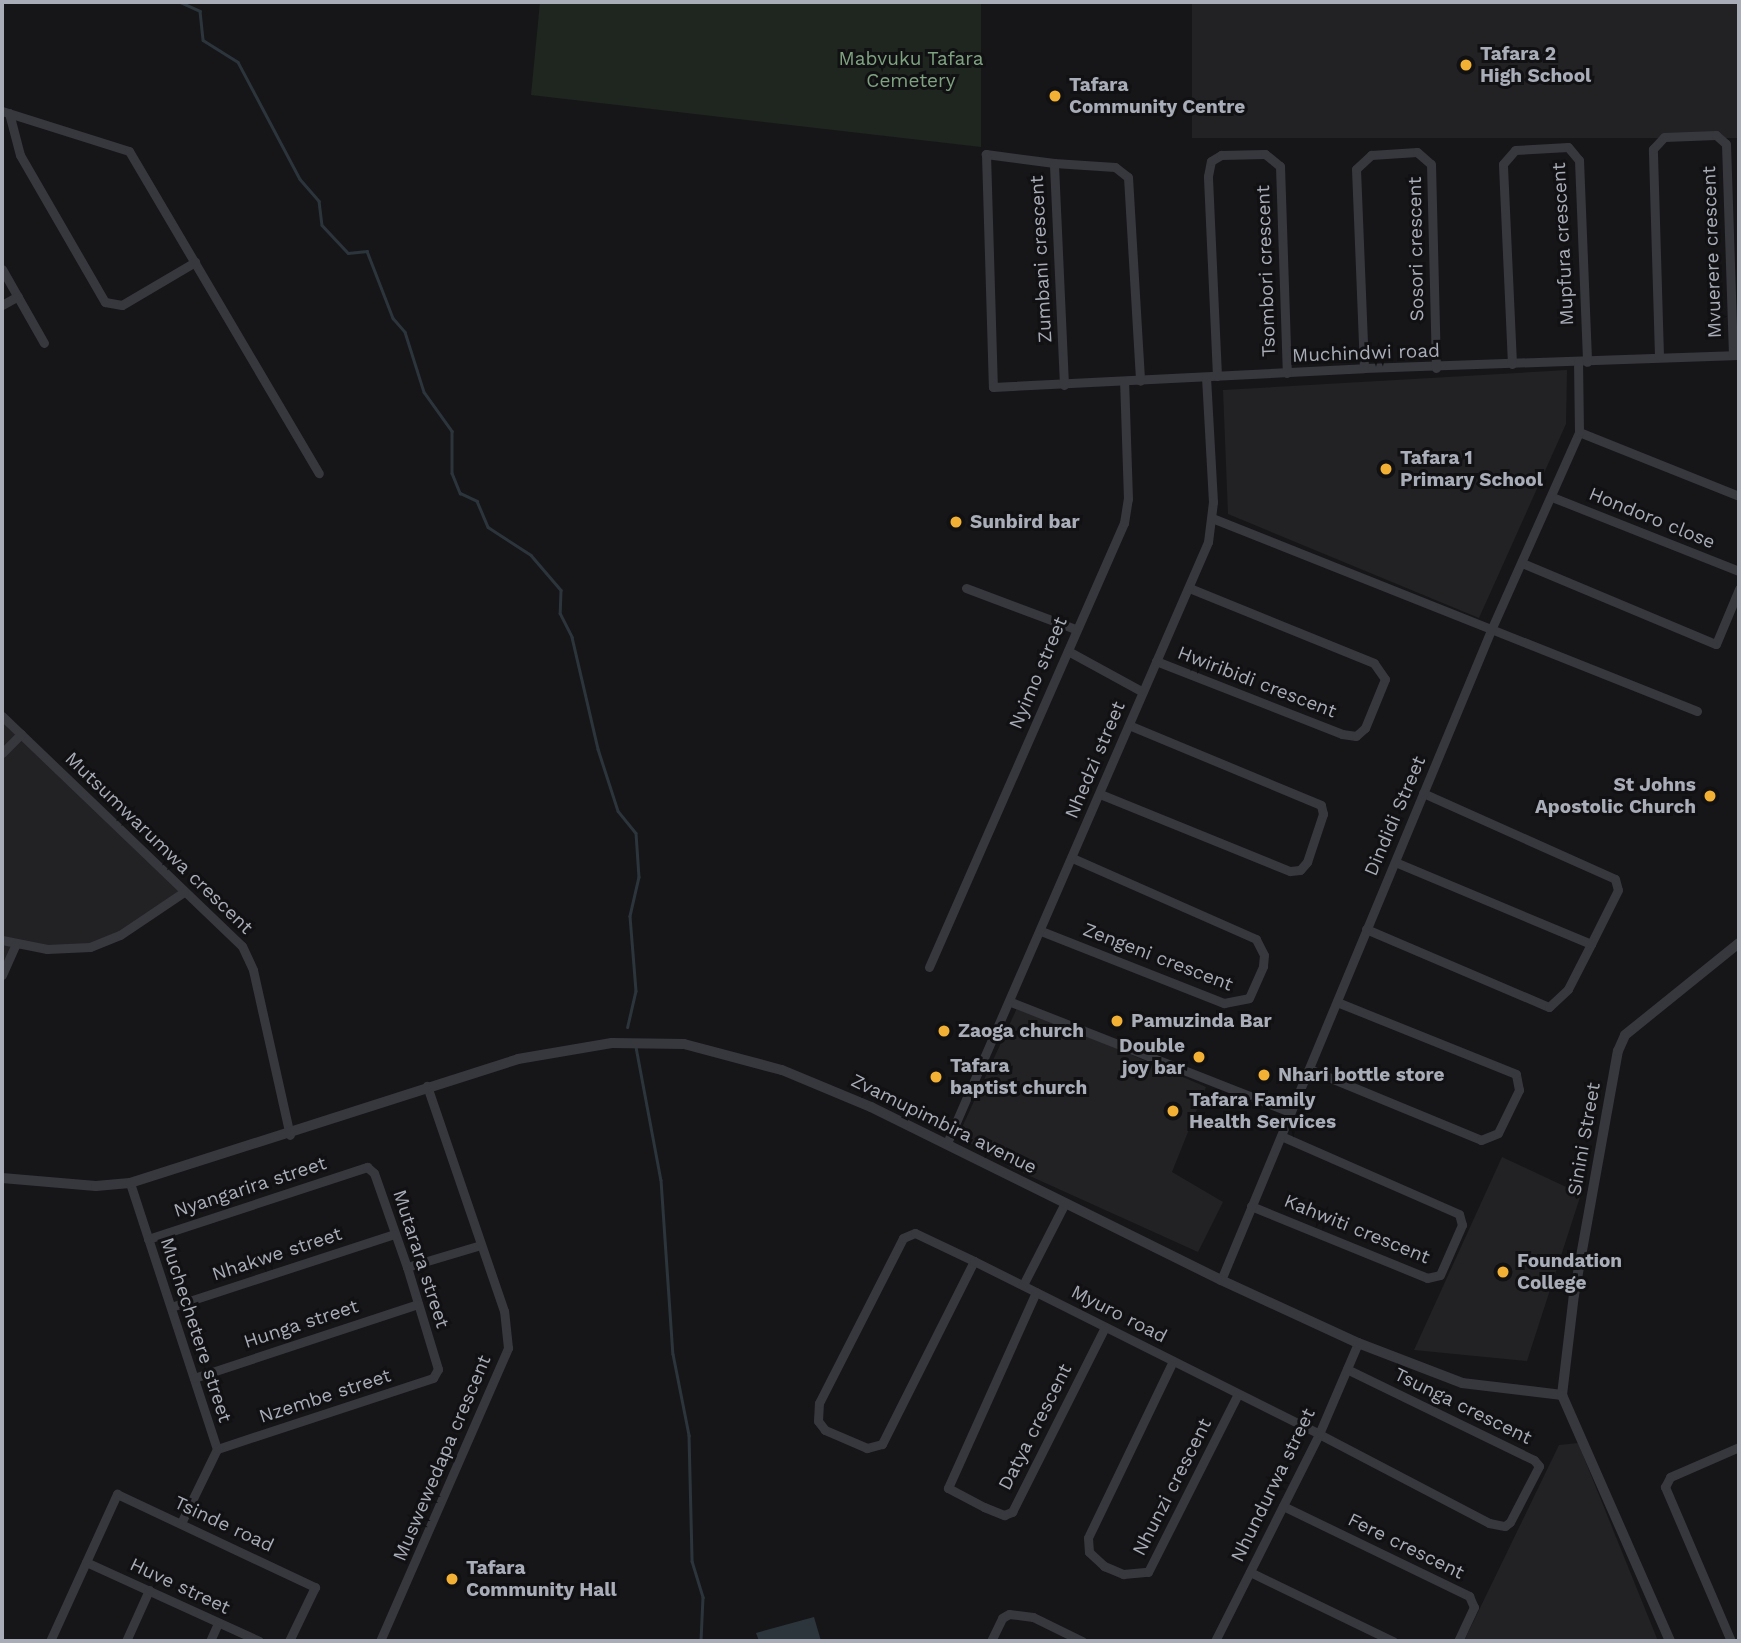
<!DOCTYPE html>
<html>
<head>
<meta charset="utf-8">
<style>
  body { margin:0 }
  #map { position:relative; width:1741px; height:1643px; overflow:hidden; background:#161618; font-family:"Work Sans",sans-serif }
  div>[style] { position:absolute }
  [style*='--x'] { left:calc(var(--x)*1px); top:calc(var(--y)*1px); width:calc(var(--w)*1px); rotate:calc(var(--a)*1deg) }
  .built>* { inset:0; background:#222225; transform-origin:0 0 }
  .green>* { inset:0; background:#1e261f }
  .water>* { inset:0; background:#2c353c }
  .stream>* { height:2.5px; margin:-1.25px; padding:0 1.25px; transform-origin:1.25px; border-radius:1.25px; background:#2c353c }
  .minor>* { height:9px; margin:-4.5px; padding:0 4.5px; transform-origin:4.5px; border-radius:4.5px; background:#37383d }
  .tertiary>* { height:10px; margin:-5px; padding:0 5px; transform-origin:5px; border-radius:5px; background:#37383d }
  .dots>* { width:19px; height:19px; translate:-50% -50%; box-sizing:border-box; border:4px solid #111113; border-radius:50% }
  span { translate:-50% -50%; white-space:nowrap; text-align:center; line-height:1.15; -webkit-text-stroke:6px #111113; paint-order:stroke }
  .poi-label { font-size:19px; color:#a8adb8; font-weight:700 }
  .left { translate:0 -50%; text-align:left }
  .right { translate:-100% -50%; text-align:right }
  .park-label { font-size:19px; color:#7fa381 }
  .street-label { font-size:19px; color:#a8adb8 }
  .frame { position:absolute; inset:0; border:4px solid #a8adb8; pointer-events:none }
</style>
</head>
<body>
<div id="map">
  <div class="built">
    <i style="left:1192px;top:2px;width:547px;height:136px"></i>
    <i style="clip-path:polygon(1567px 370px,1566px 424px,1479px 618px,1228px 514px,1223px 390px)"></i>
    <i style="clip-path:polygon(2px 721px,187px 893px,90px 948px,14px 949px,2px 973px)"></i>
    <i style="clip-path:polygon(1018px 1006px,1206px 1087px,1172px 1172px,1223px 1202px,1198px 1252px,1010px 1167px,958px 1136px)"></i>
    <i style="clip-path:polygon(1502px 1157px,1581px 1194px,1527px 1361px,1414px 1350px)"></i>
    <i style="clip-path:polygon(1578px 1443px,1658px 1641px,1464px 1641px,1559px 1445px)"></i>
  </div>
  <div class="green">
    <i style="clip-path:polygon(540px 2px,981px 2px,981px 147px,531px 95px)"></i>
  </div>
  <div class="water">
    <i style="clip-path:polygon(814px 1617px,821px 1641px,759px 1641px,756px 1633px)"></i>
  </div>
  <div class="stream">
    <i style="--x:180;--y:2;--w:22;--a:24"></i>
    <i style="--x:200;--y:11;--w:29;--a:84"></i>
    <i style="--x:203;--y:40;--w:41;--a:32.2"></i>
    <i style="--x:238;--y:62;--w:132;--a:62.1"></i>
    <i style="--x:300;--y:179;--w:29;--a:49"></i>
    <i style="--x:319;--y:201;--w:24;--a:83"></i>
    <i style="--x:322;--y:225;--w:38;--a:47"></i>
    <i style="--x:348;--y:253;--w:19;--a:-6"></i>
    <i style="--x:367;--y:251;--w:72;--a:68.8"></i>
    <i style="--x:393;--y:318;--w:18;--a:49"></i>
    <i style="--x:405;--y:332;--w:63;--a:72.4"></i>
    <i style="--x:424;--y:392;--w:48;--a:54.3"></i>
    <i style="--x:452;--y:431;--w:42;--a:90"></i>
    <i style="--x:452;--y:473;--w:22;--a:68"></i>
    <i style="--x:460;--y:493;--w:19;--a:25"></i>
    <i style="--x:477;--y:501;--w:28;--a:67"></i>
    <i style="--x:488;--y:527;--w:51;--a:33.1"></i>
    <i style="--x:531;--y:555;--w:46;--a:49.4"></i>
    <i style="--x:561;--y:590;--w:23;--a:92"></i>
    <i style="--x:560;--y:613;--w:27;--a:63"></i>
    <i style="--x:572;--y:637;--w:115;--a:76.9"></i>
    <i style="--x:598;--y:749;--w:65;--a:72.1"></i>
    <i style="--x:618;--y:811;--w:28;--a:51"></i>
    <i style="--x:636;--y:833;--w:44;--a:86.1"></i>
    <i style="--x:639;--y:877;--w:40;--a:103"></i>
    <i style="--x:630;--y:916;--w:75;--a:85.4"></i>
    <i style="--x:636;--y:991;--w:37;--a:103"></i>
    <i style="--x:636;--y:1047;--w:135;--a:79.4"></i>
    <i style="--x:661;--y:1180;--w:174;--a:86.1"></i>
    <i style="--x:673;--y:1354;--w:83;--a:78.8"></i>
    <i style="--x:689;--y:1435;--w:126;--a:88.6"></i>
    <i style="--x:692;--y:1561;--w:38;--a:73"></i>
    <i style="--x:703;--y:1597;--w:44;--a:92.6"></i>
  </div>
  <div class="minor">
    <i style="--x:2;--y:111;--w:133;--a:17.5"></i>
    <i style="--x:129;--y:151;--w:374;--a:59.5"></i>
    <i style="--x:9;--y:113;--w:43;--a:75.3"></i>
    <i style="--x:20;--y:155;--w:170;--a:60"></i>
    <i style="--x:105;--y:302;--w:17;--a:10"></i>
    <i style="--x:122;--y:305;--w:85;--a:-30.5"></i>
    <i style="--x:1054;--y:163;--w:69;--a:-172.5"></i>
    <i style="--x:986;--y:154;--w:233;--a:88.3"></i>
    <i style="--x:993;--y:387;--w:371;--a:-2.9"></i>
    <i style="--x:1364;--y:368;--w:375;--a:-2"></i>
    <i style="--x:2;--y:269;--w:85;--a:60.4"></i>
    <i style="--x:2;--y:305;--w:18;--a:-29"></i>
    <i style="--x:1659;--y:356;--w:207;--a:-91.7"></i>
    <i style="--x:1653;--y:149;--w:16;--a:-47"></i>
    <i style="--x:1664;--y:137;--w:52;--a:-2.2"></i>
    <i style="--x:1716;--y:135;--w:13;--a:42"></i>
    <i style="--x:1726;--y:144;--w:211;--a:88.1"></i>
    <i style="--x:1512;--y:364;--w:200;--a:-92.6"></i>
    <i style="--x:1503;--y:164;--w:18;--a:-49"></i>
    <i style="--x:1515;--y:150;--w:53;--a:-3.2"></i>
    <i style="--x:1568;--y:147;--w:17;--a:50"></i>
    <i style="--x:1579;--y:160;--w:202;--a:87.7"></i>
    <i style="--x:1364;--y:368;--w:199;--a:-92.3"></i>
    <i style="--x:1356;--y:169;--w:21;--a:-43"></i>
    <i style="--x:1371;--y:155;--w:46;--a:-3.7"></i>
    <i style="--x:1417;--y:152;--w:18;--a:41"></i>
    <i style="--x:1431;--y:164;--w:204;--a:88.6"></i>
    <i style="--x:1217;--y:376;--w:200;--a:-92.6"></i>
    <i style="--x:1208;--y:176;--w:15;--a:-79"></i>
    <i style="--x:1211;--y:161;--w:12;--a:-31"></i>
    <i style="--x:1221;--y:155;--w:44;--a:-1.3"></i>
    <i style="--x:1265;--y:154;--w:19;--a:39"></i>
    <i style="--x:1280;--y:166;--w:207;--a:88.1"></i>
    <i style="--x:1064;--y:385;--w:222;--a:-92.6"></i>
    <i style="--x:1054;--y:163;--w:61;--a:3.8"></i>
    <i style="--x:1115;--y:167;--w:16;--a:38"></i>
    <i style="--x:1128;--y:177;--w:204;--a:86.6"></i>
    <i style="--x:1579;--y:432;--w:172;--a:21.8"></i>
    <i style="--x:1552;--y:497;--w:201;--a:21.6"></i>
    <i style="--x:1212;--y:518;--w:522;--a:21.7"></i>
    <i style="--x:1522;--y:563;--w:210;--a:22.7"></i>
    <i style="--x:1716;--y:644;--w:60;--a:-67.3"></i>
    <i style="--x:966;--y:588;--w:116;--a:20.6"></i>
    <i style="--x:1068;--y:651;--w:85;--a:28.7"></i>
    <i style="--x:1156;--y:661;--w:200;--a:21.4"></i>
    <i style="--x:1342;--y:734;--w:14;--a:8"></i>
    <i style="--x:1356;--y:736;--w:12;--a:-42"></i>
    <i style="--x:1365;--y:728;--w:53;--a:-67.8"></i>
    <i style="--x:1385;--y:679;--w:19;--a:-125"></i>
    <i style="--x:1374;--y:663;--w:200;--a:-157.9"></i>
    <i style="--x:2;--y:716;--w:332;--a:43.8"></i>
    <i style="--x:242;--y:946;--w:26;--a:65"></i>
    <i style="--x:253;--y:970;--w:169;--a:77.4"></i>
    <i style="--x:2;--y:753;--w:27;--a:-45"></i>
    <i style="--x:1423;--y:793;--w:210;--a:24.1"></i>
    <i style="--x:1615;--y:879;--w:11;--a:75"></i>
    <i style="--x:1618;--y:890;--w:60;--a:116.6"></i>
    <i style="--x:1100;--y:794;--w:205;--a:22.1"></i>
    <i style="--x:1290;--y:871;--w:10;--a:-6"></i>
    <i style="--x:1300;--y:870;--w:11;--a:-49"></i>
    <i style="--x:1307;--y:862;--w:51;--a:-71.6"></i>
    <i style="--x:1323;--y:814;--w:9;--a:-103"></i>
    <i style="--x:1321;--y:805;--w:208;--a:-157.4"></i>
    <i style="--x:1366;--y:929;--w:199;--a:23.1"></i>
    <i style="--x:1549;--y:1007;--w:26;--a:-43"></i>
    <i style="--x:1568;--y:989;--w:51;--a:-62.9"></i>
    <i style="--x:1591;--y:944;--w:212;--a:-157.3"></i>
    <i style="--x:1041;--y:931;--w:197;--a:21.5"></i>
    <i style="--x:1224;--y:1003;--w:25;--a:-11"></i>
    <i style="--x:1249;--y:998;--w:35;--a:-66"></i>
    <i style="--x:1263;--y:966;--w:11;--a:-85"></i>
    <i style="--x:1264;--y:955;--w:18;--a:-117"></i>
    <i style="--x:1256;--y:939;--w:201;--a:-156.2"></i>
    <i style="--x:2;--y:940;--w:46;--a:11.3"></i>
    <i style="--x:47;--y:949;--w:43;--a:-2.7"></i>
    <i style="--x:90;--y:947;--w:32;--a:-22"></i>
    <i style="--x:120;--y:935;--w:77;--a:-33.9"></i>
    <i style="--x:929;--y:967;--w:485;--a:-66.3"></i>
    <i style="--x:1124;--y:523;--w:24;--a:-81"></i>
    <i style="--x:1128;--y:499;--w:118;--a:-91.9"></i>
    <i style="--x:2;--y:975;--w:32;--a:-66"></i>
    <i style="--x:1011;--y:1002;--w:300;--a:21.5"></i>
    <i style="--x:1309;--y:1069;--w:186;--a:22.4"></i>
    <i style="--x:1481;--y:1140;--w:18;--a:-22"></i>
    <i style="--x:1498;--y:1133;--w:48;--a:-64"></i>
    <i style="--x:1519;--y:1090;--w:16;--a:-101"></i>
    <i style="--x:1516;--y:1074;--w:193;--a:-158.1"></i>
    <i style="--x:947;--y:1143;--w:655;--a:-66.53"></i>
    <i style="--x:1208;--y:542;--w:40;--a:-82.9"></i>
    <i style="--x:1213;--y:502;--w:124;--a:-93.2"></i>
    <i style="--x:130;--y:1183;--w:280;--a:71.9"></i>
    <i style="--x:217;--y:1449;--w:82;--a:115.9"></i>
    <i style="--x:1251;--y:1206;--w:190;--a:22.2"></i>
    <i style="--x:1427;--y:1278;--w:13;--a:-13"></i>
    <i style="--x:1440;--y:1275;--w:55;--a:-66.3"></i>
    <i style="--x:1462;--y:1225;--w:11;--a:-105"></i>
    <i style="--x:1459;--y:1214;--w:194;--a:-156.3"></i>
    <i style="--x:148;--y:1239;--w:231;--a:-18.2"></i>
    <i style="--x:367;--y:1167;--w:9;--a:41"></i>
    <i style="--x:374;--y:1173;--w:100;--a:70.7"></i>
    <i style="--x:407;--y:1267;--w:107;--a:73.1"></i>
    <i style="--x:438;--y:1369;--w:10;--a:119"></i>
    <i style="--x:433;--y:1378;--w:227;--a:161.8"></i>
    <i style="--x:974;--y:1261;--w:205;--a:116.7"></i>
    <i style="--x:882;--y:1444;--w:16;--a:165"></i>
    <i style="--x:867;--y:1448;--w:46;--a:-156.8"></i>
    <i style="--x:825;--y:1430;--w:11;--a:-128"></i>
    <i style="--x:818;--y:1421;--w:18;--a:-87"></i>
    <i style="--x:819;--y:1403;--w:185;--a:-63"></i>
    <i style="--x:903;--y:1238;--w:13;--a:-23"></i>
    <i style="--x:915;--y:1233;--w:65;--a:25.4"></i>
    <i style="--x:974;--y:1261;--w:386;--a:26.6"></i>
    <i style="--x:1319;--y:1434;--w:192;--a:27.6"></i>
    <i style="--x:1489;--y:1523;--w:16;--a:11"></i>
    <i style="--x:1505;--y:1526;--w:6;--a:-39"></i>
    <i style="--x:1510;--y:1522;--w:63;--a:-62.6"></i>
    <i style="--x:1539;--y:1466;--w:8;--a:-130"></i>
    <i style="--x:1534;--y:1460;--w:208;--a:-154.1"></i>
    <i style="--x:407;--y:1267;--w:77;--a:-16.6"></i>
    <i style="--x:1221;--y:1280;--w:704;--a:-67.44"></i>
    <i style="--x:1491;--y:630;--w:217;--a:-66"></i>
    <i style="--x:1579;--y:432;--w:70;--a:-90.8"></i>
    <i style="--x:1023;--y:1285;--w:92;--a:-62.9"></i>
    <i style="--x:1036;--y:1292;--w:215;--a:114.2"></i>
    <i style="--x:948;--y:1488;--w:41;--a:27.8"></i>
    <i style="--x:984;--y:1507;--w:22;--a:22"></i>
    <i style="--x:1004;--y:1515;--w:9;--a:-21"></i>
    <i style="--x:1012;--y:1512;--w:207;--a:-63.3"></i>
    <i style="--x:171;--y:1307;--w:235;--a:-18.1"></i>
    <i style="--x:1173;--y:1361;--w:196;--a:115.7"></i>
    <i style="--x:1088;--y:1538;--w:14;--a:86"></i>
    <i style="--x:1089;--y:1552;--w:21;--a:43"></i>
    <i style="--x:1104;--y:1566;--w:21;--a:23"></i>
    <i style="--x:1123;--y:1574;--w:25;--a:-5"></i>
    <i style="--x:1148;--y:1572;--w:199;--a:-63.2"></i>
    <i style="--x:194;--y:1378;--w:236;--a:-18.3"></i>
    <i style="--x:1283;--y:1506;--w:207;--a:25.8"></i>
    <i style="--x:1469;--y:1596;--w:12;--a:66"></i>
    <i style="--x:1474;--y:1607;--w:38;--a:115"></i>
    <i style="--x:86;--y:1562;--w:190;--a:24.5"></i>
    <i style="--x:1250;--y:1572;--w:159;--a:25.8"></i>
    <i style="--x:50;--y:1641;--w:162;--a:-65.5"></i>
    <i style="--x:117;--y:1494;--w:219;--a:25.2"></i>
    <i style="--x:315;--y:1587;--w:60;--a:115.7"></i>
    <i style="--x:126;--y:1641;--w:56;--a:-65.7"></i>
    <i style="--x:210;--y:1641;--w:20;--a:-66"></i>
    <i style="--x:380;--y:1641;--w:320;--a:-66.4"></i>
    <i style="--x:508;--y:1348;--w:37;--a:-96"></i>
    <i style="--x:504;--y:1311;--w:238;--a:-108.9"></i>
    <i style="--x:991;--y:1641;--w:25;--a:-64"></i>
    <i style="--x:1002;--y:1618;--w:8;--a:-30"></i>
    <i style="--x:1009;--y:1614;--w:24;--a:7"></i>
    <i style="--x:1033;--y:1617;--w:55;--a:26.1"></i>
    <i style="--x:1215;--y:1641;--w:232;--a:-63.3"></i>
    <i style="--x:1319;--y:1434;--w:99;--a:-66.8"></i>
    <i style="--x:1731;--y:1641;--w:168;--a:-113.2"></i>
    <i style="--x:1665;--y:1487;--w:11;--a:-63"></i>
    <i style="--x:1670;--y:1477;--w:75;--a:-23.5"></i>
  </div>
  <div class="tertiary">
    <i style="--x:2;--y:1178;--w:94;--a:4.9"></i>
    <i style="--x:96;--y:1186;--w:34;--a:-5"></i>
    <i style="--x:130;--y:1183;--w:407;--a:-17.7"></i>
    <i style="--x:518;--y:1059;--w:95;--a:-9.7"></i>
    <i style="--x:612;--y:1043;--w:72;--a:0.8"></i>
    <i style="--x:684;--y:1044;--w:101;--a:14.9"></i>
    <i style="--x:782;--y:1070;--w:96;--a:22.6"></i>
    <i style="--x:871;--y:1107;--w:390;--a:26.3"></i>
    <i style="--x:1221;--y:1280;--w:151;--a:24.7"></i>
    <i style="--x:1358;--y:1343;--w:111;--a:21"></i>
    <i style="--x:1462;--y:1383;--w:101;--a:6.8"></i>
    <i style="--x:1562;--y:1395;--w:101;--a:-83.2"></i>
    <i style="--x:1574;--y:1295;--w:248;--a:-79.8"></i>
    <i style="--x:1618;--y:1051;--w:17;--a:-66"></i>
    <i style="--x:1625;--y:1035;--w:146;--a:-38.9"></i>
    <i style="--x:1562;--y:1395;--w:269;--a:66.3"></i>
  </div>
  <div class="dots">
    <i style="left:1466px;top:65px;background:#f2b134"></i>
    <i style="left:1055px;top:96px;background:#f2b134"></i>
    <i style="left:1386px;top:469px;background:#f2b134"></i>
    <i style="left:956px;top:522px;background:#f2b134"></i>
    <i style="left:1710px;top:796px;background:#f2b134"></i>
    <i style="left:1117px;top:1021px;background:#f2b134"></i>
    <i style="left:944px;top:1031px;background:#f2b134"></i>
    <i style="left:1199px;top:1057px;background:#f2b134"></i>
    <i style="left:1264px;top:1075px;background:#f2b134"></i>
    <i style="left:936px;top:1077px;background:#f2b134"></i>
    <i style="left:1173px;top:1111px;background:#f2b134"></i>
    <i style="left:1503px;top:1272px;background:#f2b134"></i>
    <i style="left:452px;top:1579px;background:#f2b134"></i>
  </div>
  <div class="poi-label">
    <span class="left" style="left:1480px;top:65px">Tafara 2<br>High School</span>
    <span class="left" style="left:1069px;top:96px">Tafara<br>Community Centre</span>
    <span class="left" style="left:1400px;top:469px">Tafara 1<br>Primary School</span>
    <span class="left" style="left:970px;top:522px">Sunbird bar</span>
    <span class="right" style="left:1696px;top:796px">St Johns<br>Apostolic Church</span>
    <span class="left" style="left:1131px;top:1021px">Pamuzinda Bar</span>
    <span class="left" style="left:958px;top:1031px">Zaoga church</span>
    <span class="right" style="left:1185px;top:1057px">Double<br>joy bar</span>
    <span class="left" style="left:950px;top:1077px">Tafara<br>baptist church</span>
    <span class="left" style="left:1278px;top:1075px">Nhari bottle store</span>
    <span class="left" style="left:1189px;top:1111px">Tafara Family<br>Health Services</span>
    <span class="left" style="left:1517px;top:1272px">Foundation<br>College</span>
    <span class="left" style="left:466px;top:1579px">Tafara<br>Community Hall</span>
  </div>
  <div class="park-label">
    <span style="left:911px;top:70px">Mabvuku Tafara<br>Cemetery</span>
  </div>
  <div class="street-label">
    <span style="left:1563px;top:244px;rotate:-93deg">Mupfura crescent</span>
    <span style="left:1416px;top:249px;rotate:-91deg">Sosori crescent</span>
    <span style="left:1712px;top:252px;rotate:-92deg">Mvuerere crescent</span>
    <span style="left:1041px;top:259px;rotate:-93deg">Zumbani crescent</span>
    <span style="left:1266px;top:271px;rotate:-92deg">Tsombori crescent</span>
    <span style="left:1366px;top:353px;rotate:-2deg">Muchindwi road</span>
    <span style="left:1652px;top:518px;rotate:22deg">Hondoro close</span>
    <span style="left:1038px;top:673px;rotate:-67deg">Nyimo street</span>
    <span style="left:1257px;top:682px;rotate:21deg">Hwiribidi crescent</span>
    <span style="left:1095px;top:760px;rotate:-67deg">Nhedzi street</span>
    <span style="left:1395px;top:816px;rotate:-67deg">Dindidi Street</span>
    <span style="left:159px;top:843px;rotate:44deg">Mutsumwarumwa crescent</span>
    <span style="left:1158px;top:957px;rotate:21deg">Zengeni crescent</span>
    <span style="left:944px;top:1124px;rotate:26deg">Zvamupimbira avenue</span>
    <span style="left:1584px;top:1139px;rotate:-80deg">Sinini Street</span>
    <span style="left:250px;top:1187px;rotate:-18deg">Nyangarira street</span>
    <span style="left:1357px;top:1229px;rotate:22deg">Kahwiti crescent</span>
    <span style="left:277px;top:1254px;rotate:-18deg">Nhakwe street</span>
    <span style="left:421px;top:1259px;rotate:72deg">Mutarara street</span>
    <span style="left:1119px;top:1314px;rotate:27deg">Myuro road</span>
    <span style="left:301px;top:1324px;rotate:-18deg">Hunga street</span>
    <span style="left:196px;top:1330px;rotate:72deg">Muchechetere street</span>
    <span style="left:325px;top:1396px;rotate:-18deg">Nzembe street</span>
    <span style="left:1463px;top:1406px;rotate:26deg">Tsunga crescent</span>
    <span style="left:1035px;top:1427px;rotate:-63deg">Datya crescent</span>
    <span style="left:442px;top:1458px;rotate:-67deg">Muswewedapa crescent</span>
    <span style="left:1273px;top:1485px;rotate:-64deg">Nhundurwa street</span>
    <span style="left:1172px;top:1487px;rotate:-63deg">Nhunzi crescent</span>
    <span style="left:224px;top:1524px;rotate:25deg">Tsinde road</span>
    <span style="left:1406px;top:1546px;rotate:26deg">Fere crescent</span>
    <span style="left:180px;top:1586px;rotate:25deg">Huve street</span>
  </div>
  <div class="frame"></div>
</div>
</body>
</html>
